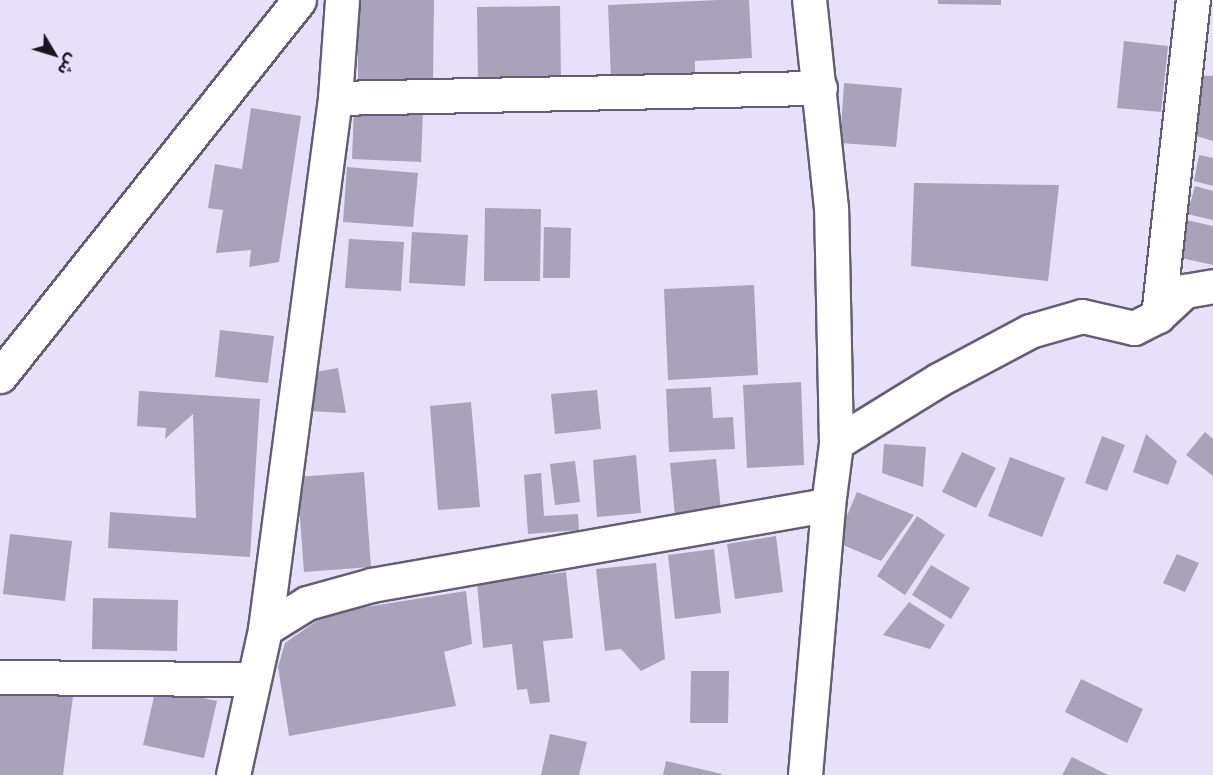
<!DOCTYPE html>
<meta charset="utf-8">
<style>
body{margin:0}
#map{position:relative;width:1213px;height:775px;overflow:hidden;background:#e6e0fa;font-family:"Golos Text","Noto Sans Arabic",sans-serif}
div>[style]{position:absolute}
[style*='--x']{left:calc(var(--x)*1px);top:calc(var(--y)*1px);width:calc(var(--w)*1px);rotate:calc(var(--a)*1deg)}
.building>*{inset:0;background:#a8a2ba}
.roads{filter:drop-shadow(2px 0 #635e74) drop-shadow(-2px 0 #635e74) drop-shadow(0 2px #635e74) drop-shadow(0 -2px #635e74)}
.minor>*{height:33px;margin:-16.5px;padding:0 16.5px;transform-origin:16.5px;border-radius:16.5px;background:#fff}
span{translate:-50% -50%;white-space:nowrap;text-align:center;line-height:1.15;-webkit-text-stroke:4.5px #e6e0fa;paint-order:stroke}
.north{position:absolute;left:24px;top:24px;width:60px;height:60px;-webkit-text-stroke:4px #e6e0fa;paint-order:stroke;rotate:128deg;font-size:16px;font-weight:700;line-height:24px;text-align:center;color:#17151d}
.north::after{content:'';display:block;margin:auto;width:21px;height:27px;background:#17151d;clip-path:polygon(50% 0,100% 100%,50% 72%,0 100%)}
</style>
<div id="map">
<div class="building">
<div style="clip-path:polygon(358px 0,434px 0,433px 84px,358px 84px)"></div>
<div style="clip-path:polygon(719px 0,749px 0,752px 58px,695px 61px,695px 75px,611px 79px,608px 5px)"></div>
<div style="clip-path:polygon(938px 0,1001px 0,1001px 5px,938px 4px)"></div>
<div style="clip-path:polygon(560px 6px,561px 86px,478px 88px,477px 7px)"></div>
<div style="clip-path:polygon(1124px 41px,1168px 46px,1161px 112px,1117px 108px)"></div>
<div style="clip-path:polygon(1194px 75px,1213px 76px,1213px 141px,1186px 133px)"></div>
<div style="clip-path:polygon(844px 83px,902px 88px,896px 147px,840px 143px)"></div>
<div style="clip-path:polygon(251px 108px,301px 116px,279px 262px,249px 267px,251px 250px,216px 253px,223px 210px,208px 208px,215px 164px,242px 169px)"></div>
<div style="clip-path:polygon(354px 108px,423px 111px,421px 162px,352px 159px)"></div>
<div style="clip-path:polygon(1199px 155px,1213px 158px,1213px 186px,1194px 181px)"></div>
<div style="clip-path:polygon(347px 167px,418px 173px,413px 227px,343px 222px)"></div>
<div style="clip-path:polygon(914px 183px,1059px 185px,1048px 281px,911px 266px)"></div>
<div style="clip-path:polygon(1195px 186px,1213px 191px,1213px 220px,1187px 214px)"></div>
<div style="clip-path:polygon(485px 208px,541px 209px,540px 281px,484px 281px)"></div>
<div style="clip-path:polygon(1186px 220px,1213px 226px,1213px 265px,1177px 257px)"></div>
<div style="clip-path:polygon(544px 227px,571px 228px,570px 278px,543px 278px)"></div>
<div style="clip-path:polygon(412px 232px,468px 235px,465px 286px,409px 283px)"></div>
<div style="clip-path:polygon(349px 239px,404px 242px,401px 291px,345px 288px)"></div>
<div style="clip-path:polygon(754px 285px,758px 375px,668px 380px,664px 289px)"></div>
<div style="clip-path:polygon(220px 330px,274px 336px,268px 383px,215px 377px)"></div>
<div style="clip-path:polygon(338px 368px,346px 413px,308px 411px,310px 373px)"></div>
<div style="clip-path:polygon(801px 382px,804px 465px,747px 468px,743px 385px)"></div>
<div style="clip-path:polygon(711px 387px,713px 418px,733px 417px,735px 449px,669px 452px,666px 389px)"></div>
<div style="clip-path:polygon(597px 390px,601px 429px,555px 434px,551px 394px)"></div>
<div style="clip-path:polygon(139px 391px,260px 399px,250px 557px,108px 548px,110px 512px,196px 518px,193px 414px,165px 439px,166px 428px,137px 426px)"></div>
<div style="clip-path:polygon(471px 402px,480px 507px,438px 510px,430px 406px)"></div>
<div style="clip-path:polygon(1205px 432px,1213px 439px,1213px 476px,1186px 455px)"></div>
<div style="clip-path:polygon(1146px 434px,1177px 461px,1168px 485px,1133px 472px)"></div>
<div style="clip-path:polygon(1102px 436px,1125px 445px,1107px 491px,1085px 483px)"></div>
<div style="clip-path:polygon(884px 444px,926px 447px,923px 487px,882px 473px)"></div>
<div style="clip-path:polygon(962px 452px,996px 468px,976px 508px,942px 492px)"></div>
<div style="clip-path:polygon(636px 455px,641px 513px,597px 517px,593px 460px)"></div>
<div style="clip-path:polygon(1010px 457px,1065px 478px,1042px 537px,988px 516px)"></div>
<div style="clip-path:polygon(716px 459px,721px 511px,675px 516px,670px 463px)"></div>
<div style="clip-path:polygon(575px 461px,580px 502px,555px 505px,550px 464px)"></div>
<div style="clip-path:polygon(364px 472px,371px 567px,304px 572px,297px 477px)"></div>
<div style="clip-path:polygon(541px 473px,544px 516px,578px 514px,579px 530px,528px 534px,524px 475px)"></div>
<div style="clip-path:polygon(857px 492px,914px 515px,881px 561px,836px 542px)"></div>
<div style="clip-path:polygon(917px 516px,945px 535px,905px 595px,877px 576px)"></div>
<div style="clip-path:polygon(10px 534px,72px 541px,65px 601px,3px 594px)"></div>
<div style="clip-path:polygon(776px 536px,783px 592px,735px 599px,727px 544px)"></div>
<div style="clip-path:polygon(714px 549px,721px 613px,675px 619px,668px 555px)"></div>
<div style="clip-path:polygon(1177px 554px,1199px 563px,1185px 592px,1163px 583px)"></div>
<div style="clip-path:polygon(656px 563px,665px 659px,641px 671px,621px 649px,605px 651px,596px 569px)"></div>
<div style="clip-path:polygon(931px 565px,970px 588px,951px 619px,912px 595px)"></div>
<div style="clip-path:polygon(566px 572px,573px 638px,543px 641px,550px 702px,530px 704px,527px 689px,517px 690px,512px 644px,483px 648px,477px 583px)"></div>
<div style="clip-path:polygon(466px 591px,472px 644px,444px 652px,456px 706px,289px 736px,278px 667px,285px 643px,328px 613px)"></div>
<div style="clip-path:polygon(93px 598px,178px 600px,177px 651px,92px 649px)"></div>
<div style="clip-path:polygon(909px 602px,945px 625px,930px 649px,883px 635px)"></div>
<div style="clip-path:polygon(691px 671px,729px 671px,728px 723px,690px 723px)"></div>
<div style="clip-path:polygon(1081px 679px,1143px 709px,1127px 743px,1065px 712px)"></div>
<div style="clip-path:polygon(0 686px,74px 688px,63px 775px,0 775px)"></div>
<div style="clip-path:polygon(156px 688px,217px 701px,204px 758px,143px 745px)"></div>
<div style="clip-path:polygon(550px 734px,587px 742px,579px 775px,541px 775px)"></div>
<div style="clip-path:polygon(1072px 757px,1108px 775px,1062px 775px)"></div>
<div style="clip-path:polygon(666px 761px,722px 774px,722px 775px,663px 775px)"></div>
</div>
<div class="roads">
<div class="minor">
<div style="--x:335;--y:98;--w:485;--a:-1.2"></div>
<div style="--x:1158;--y:316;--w:318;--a:-83.7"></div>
<div style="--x:0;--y:376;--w:480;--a:-51.5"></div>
<div style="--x:836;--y:443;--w:120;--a:-31.7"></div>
<div style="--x:938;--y:380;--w:104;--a:-28"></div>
<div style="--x:1030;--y:331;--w:54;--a:-16.1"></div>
<div style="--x:1082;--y:316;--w:53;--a:13"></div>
<div style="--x:1134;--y:328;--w:27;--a:-27"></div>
<div style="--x:1158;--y:316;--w:37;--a:-43"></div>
<div style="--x:1185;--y:291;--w:28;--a:-10"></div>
<div style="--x:265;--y:629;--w:536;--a:-82.49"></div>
<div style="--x:335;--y:98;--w:98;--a:-85.9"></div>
<div style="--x:0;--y:677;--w:252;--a:0.5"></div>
<div style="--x:233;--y:775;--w:149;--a:-77.6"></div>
<div style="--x:265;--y:629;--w:49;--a:-31.8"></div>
<div style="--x:307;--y:603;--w:67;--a:-15.5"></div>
<div style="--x:372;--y:585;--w:463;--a:-10"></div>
<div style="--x:828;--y:505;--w:63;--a:-82.6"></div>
<div style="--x:836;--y:443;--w:235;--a:-91.2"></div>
<div style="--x:831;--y:208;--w:209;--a:-96"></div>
<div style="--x:805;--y:775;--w:271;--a:-85.1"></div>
</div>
</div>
<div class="north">ش</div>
</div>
